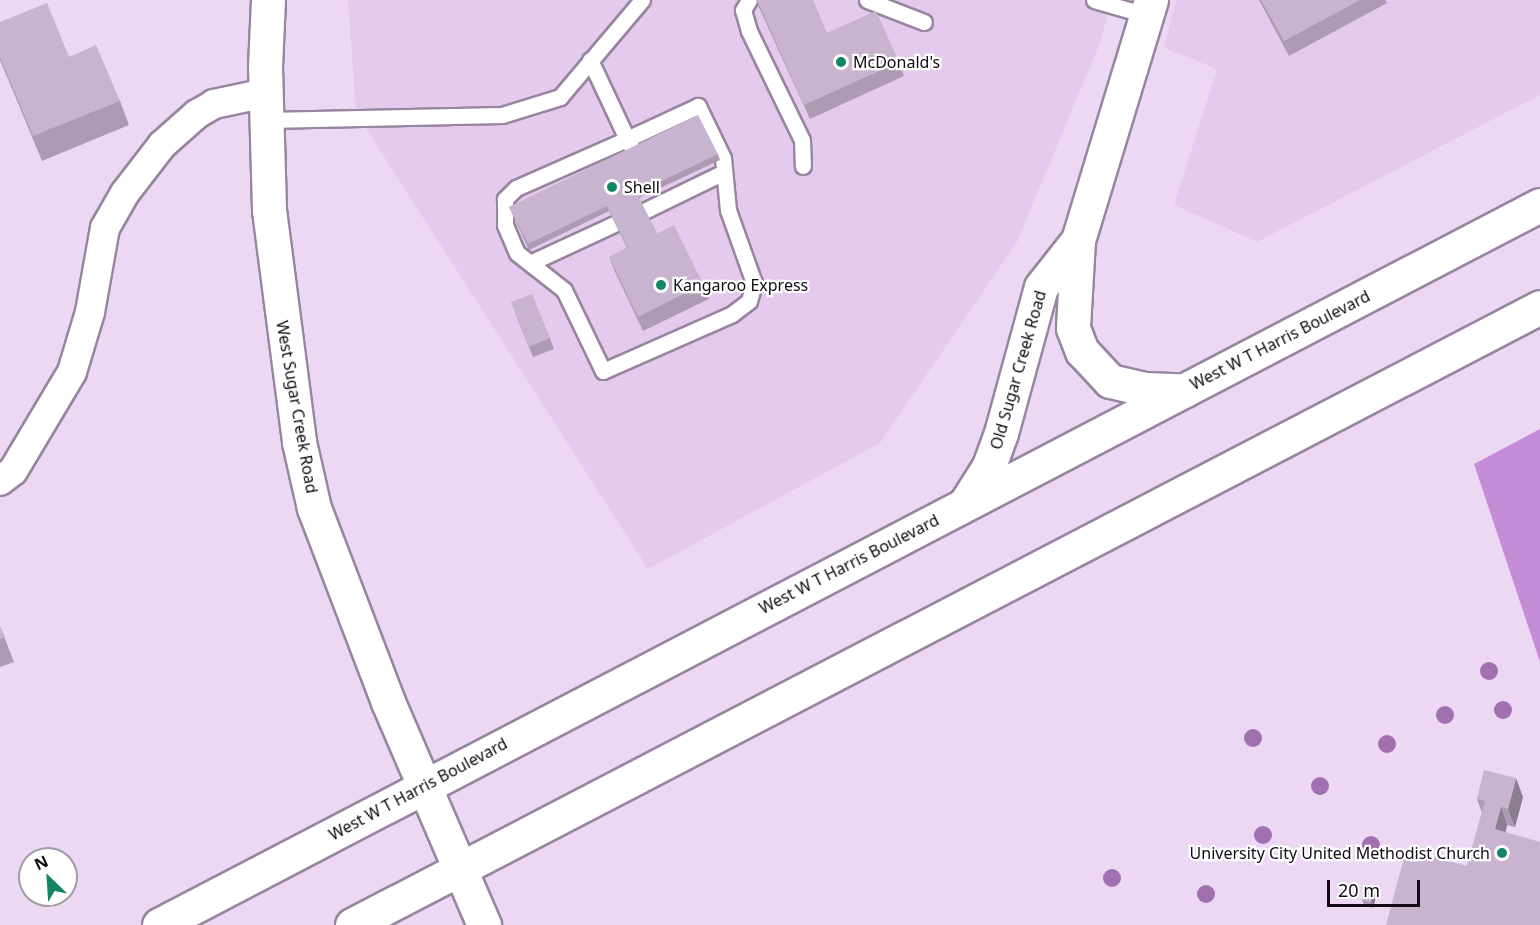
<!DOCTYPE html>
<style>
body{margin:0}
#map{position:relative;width:1540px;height:925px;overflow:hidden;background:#edd8f4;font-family:"Noto Sans",sans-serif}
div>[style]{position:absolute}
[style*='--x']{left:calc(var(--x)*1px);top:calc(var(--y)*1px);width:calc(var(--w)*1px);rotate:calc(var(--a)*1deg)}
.built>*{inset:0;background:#e4cbed}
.forest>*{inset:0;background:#c58cd8}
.roads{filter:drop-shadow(2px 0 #98859e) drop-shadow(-2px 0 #98859e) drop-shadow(0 2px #98859e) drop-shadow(0 -2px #98859e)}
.lane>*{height:15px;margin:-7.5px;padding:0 7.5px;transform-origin:7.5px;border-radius:7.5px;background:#fff}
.street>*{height:28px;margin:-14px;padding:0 14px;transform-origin:14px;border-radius:14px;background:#fff}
.secondary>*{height:33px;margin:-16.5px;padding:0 16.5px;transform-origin:16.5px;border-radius:16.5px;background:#fff}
.primary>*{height:33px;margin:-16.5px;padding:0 16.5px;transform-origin:16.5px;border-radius:16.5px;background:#fff}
.trees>*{width:18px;height:18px;margin:-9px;border-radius:50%;background:#a070af}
.wall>*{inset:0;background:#ac9bb2}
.shaded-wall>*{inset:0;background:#8c7e91}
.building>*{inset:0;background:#c8b4cf}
.dots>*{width:16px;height:16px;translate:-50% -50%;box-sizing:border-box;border:3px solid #fff;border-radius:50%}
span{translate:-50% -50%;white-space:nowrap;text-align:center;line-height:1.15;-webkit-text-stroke:4.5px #fff;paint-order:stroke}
.poi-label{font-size:16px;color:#110a13}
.left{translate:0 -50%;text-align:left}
.right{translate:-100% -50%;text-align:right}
.street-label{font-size:16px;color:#110a13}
.north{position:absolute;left:18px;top:847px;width:60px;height:60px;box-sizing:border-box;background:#fff;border:2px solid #a09da1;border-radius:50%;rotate:335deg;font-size:16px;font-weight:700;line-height:24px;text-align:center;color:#110a13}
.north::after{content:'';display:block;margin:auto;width:21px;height:27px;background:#128564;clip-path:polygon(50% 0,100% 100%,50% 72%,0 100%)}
.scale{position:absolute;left:1327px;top:880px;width:93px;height:27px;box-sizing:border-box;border:3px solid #110a13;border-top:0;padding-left:8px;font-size:18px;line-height:21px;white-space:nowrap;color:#110a13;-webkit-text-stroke:4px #fff;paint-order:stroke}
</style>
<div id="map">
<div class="built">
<div style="clip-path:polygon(348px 0,1112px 0,1100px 43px,1017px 242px,880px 443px,648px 569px,356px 113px)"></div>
<div style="clip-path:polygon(1176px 0,1540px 0,1540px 95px,1257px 242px,1174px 205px,1217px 69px,1164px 48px)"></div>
</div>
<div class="forest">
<div style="clip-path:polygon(1540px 429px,1540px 662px,1474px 464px)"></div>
</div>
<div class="roads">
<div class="lane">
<div style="--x:749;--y:0;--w:12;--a:121"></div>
<div style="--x:743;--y:10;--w:22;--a:74"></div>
<div style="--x:749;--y:31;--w:121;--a:64.1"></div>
<div style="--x:802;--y:140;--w:26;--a:88"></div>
<div style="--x:867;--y:0;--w:61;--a:21.1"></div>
<div style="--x:1094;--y:0;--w:54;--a:16.1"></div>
<div style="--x:590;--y:60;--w:87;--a:64.9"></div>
<div style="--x:627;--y:139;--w:121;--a:156.2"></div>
<div style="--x:516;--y:188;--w:16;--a:135"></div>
<div style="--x:505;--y:199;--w:26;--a:90"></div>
<div style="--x:505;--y:225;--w:30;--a:67"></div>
<div style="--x:517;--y:253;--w:60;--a:38.2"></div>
<div style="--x:564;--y:290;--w:90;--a:64.3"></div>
<div style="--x:603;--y:371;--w:141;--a:-23.8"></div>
<div style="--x:732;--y:314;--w:21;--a:-37"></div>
<div style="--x:749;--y:301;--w:19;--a:-74"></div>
<div style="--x:754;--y:283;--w:77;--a:-109.6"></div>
<div style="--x:728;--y:210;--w:52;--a:-95.5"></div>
<div style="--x:723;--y:158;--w:58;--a:-115.7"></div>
<div style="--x:698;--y:106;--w:78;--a:155.1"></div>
<div style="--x:627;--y:139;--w:15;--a:62"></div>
<div style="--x:267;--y:120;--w:235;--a:-1.2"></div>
<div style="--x:502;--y:115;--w:61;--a:-17.2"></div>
<div style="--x:560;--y:97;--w:127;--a:-49.8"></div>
<div style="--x:644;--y:211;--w:89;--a:-26"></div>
<div style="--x:530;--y:263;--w:93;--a:-24.9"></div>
</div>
<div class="street">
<div style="--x:0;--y:481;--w:16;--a:-38"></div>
<div style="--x:13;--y:471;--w:115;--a:-59.2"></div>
<div style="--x:72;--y:372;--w:63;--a:-73.3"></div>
<div style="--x:90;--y:312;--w:85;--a:-79.9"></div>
<div style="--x:105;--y:228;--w:40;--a:-60.3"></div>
<div style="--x:125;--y:193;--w:61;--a:-52.4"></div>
<div style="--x:162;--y:145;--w:47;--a:-41.5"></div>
<div style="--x:197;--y:114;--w:20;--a:-30"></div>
<div style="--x:214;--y:104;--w:53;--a:-11.9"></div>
</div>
<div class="secondary">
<div style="--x:268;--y:0;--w:66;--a:92.6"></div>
<div style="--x:265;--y:66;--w:144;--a:88.4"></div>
<div style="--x:269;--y:210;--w:234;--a:82.6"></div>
<div style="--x:299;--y:442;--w:68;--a:77.2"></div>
<div style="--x:314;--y:508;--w:208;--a:69.1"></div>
<div style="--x:388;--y:702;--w:243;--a:66.7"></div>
<div style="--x:1151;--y:0;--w:251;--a:106.9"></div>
<div style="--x:1078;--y:240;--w:88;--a:93.3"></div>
<div style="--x:1073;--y:328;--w:25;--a:69"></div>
<div style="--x:1082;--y:351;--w:41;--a:47"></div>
<div style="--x:1110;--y:381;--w:37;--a:13"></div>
<div style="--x:1146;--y:389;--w:38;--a:2"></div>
<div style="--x:965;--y:504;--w:45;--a:-57.7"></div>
<div style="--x:989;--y:466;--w:35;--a:-70"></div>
<div style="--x:1001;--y:433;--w:151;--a:-74.7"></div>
<div style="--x:1041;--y:287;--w:60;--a:-51.8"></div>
</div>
<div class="primary">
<div style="--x:159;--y:925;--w:1557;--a:-27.54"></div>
<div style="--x:352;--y:925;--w:1339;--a:-27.48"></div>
</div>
</div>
<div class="trees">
<div style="left:1489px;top:671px"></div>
<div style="left:1503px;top:710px"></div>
<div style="left:1445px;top:715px"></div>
<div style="left:1253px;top:738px"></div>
<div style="left:1387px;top:744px"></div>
<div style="left:1320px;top:786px"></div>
<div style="left:1263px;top:835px"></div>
<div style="left:1371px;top:845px"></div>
<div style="left:1112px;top:878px"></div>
<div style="left:1206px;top:894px"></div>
</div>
<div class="wall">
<div style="clip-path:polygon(756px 0,827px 33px,899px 62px,904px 76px,810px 119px,761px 12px)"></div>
<div style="clip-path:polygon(1259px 0,1385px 0,1387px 3px,1289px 56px)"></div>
<div style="clip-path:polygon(0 22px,69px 57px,120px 101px,129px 125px,42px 161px,0 60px)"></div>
<div style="clip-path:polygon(718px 154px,720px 160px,639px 198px,657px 234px,703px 284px,709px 299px,643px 331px,615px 272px,609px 257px,627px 248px,609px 211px,529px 250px,509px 207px)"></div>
<div style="clip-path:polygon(515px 313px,550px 338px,554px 349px,533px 357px)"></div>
<div style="clip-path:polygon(0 626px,14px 662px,0 667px)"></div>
<div style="clip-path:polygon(1523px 797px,1515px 827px,1507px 825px,1506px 832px,1467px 866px,1482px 813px,1477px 799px)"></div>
<div style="clip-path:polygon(1376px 897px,1373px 908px,1364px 905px,1362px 900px)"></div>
</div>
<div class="shaded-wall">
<div style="clip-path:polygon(1516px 778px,1523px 797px,1515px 827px,1508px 809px)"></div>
<div style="clip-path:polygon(1501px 807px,1507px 825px,1501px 848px,1495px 829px)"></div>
<div style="clip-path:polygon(1374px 892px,1376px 897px,1373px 908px,1371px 902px)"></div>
</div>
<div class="building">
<div style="clip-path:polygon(757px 0,813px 0,827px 33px,876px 11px,899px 62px,804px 105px)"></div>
<div style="clip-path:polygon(1261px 0,1360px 0,1284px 41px)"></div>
<div style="clip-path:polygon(47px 3px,69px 57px,96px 45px,120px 101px,33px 136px,0 57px,0 22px)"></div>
<div style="clip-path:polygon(698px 115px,718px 154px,637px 193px,657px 234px,628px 248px,607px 206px,528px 244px,509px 207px)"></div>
<div style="clip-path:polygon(674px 225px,703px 284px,638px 317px,609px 257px)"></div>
<div style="clip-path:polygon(532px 294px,550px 338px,529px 347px,511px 302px)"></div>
<div style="clip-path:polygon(0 626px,5px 637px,0 639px)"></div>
<div style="clip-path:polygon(1484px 770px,1516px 778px,1508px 809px,1501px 807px,1495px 829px,1540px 842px,1540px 925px,1386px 925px,1406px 850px,1467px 866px,1485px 801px,1477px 799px)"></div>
<div style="clip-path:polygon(1365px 889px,1374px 892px,1371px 902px,1362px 900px)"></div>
</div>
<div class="dots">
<div style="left:841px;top:62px;background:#128564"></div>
<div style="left:612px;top:187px;background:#128564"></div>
<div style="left:661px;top:285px;background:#128564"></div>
<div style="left:1502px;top:853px;background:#128564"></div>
</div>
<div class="poi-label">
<span class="left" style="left:853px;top:62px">McDonald's</span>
<span class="left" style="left:624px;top:187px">Shell</span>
<span class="left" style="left:673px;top:285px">Kangaroo Express</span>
<span class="right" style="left:1490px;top:853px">University City United Methodist Church</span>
</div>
<div class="street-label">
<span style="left:1280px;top:340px;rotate:-27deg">West W T Harris Boulevard</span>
<span style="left:1018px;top:370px;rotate:-74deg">Old Sugar Creek Road</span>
<span style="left:297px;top:407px;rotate:80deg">West Sugar Creek Road</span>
<span style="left:849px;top:564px;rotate:-27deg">West W T Harris Boulevard</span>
<span style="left:418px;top:789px;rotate:-28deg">West W T Harris Boulevard</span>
</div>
<div class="north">N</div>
<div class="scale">20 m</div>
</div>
